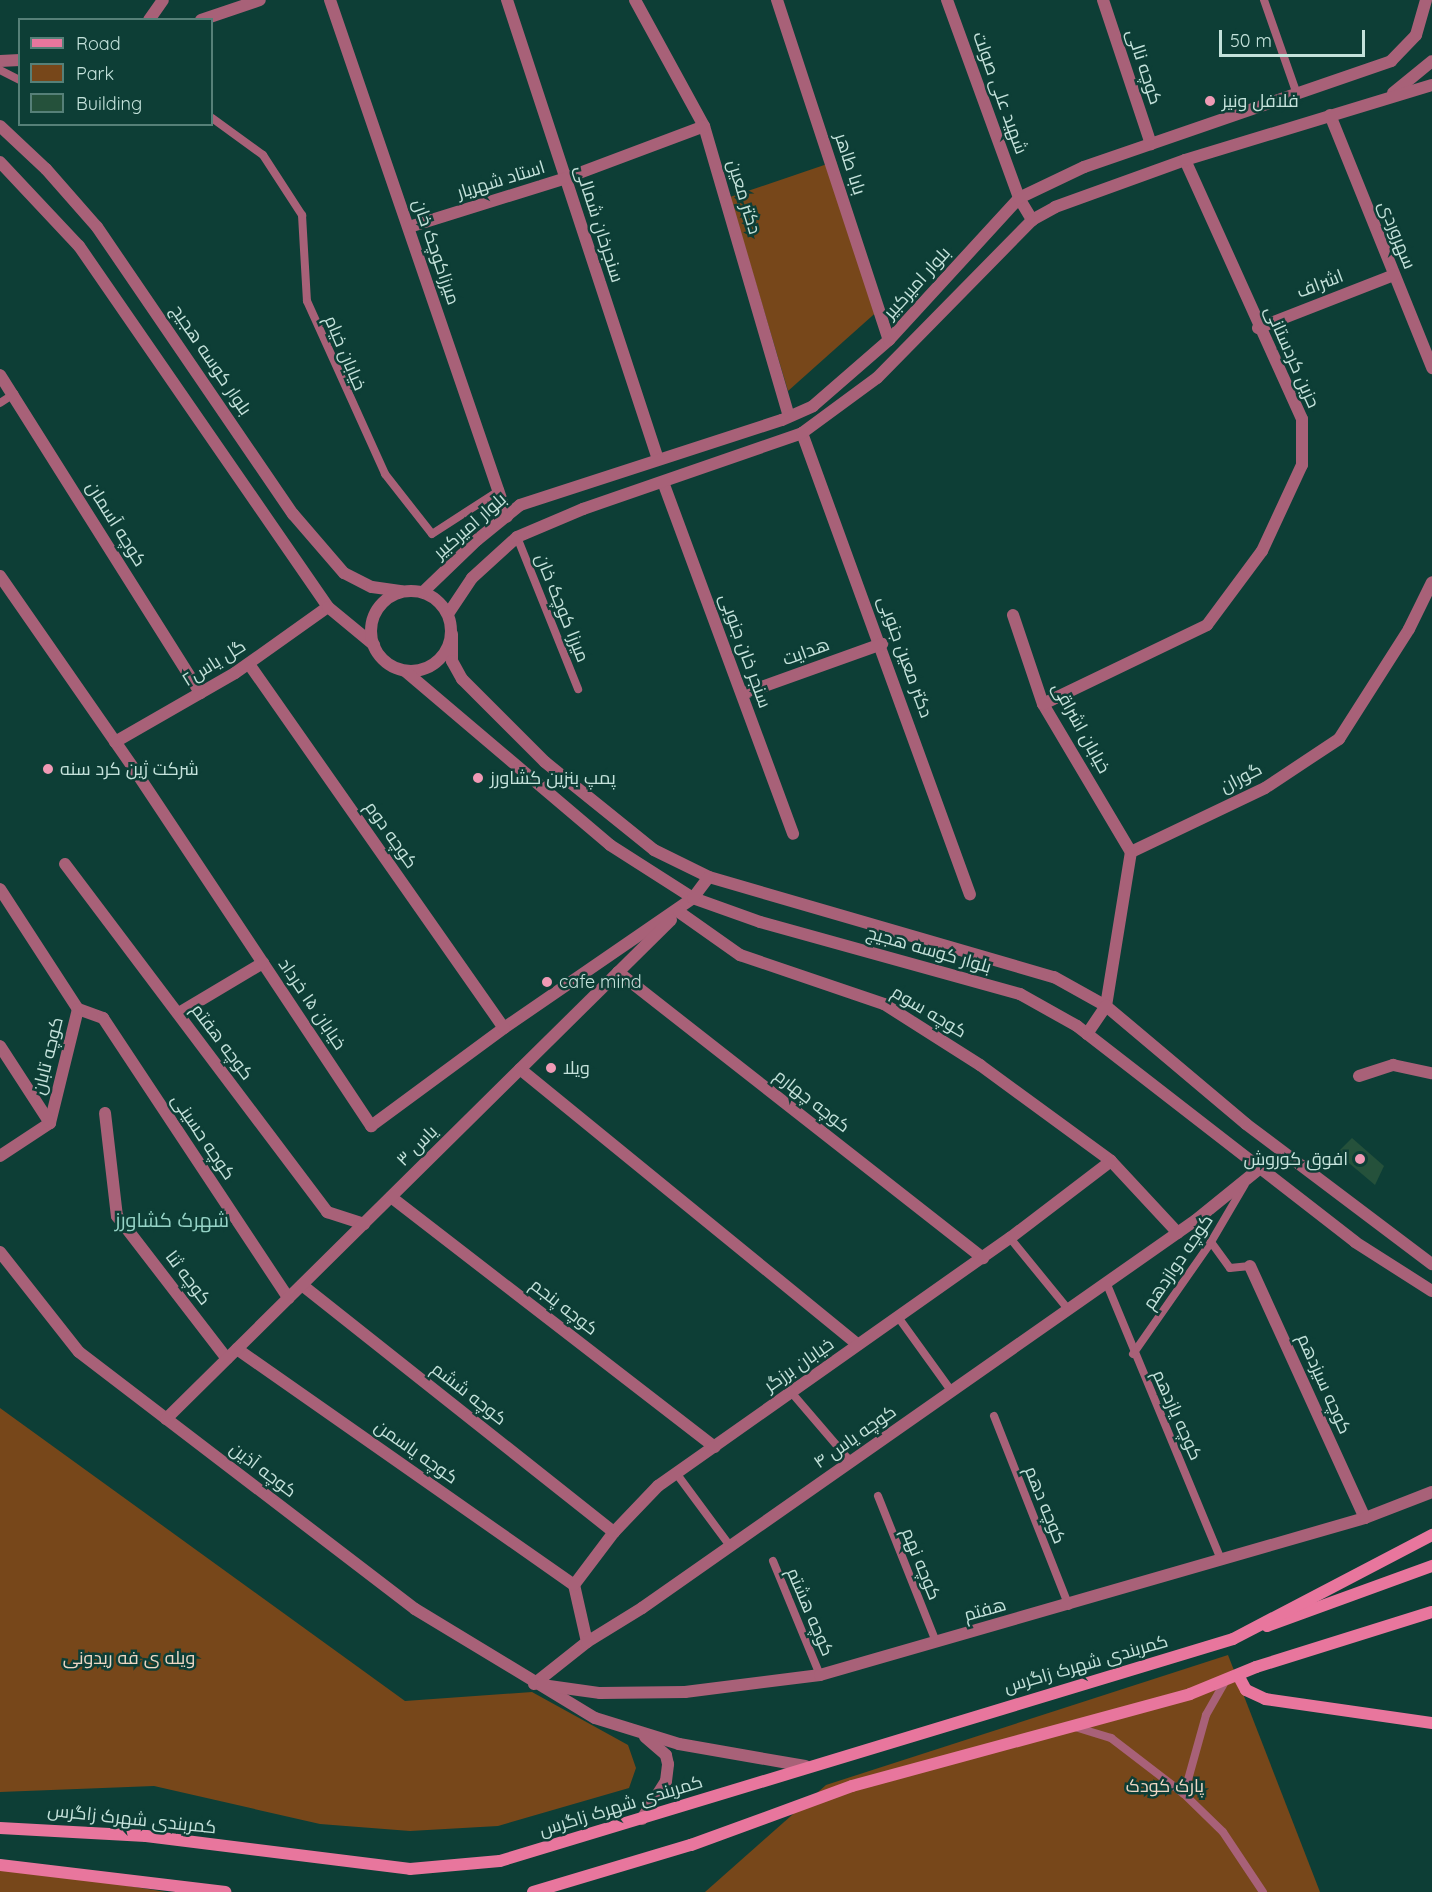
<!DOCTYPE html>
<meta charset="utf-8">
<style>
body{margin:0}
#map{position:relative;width:1432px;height:1892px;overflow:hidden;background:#0d3e36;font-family:Quicksand,Cairo,sans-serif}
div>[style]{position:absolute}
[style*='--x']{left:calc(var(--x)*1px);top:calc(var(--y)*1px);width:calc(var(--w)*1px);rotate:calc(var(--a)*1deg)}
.green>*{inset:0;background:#77471a}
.building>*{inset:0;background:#25513b}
.service>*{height:8px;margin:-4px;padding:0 4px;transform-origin:4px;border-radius:4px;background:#a86178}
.minor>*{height:12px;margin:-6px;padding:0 6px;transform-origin:6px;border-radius:6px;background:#a86178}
.tertiary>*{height:12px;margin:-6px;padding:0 6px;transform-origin:6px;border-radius:6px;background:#a86178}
.tertiary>.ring{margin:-6px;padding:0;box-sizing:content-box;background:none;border:12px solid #a86178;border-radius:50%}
.secondary>*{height:12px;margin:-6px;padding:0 6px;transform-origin:6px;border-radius:6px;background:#e8769d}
.dots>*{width:16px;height:16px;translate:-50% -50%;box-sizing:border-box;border:3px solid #0d3e36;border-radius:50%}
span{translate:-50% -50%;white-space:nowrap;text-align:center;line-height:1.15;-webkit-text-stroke:5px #0d3e36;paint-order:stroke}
.street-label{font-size:18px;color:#c4e2db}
.poi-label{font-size:18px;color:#c4e2db}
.left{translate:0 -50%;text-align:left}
.right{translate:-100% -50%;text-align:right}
.park-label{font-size:18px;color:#efd7c4}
.neighbourhood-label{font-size:20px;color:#95d3c6}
.legend{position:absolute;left:18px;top:18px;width:195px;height:108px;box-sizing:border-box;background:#0d3e36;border:2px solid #568078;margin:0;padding:8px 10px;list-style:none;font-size:18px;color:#c4e2db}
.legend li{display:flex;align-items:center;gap:12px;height:30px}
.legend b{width:30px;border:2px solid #568078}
.scale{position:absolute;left:1219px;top:30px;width:146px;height:27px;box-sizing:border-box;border:3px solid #c4e2db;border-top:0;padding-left:8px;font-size:18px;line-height:21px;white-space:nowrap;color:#c4e2db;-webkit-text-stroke:4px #0d3e36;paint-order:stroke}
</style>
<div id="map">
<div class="green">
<div style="clip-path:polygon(836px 161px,881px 308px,788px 391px,730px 197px)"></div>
<div style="clip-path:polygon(0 1408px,405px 1701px,532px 1692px,628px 1745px,636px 1768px,629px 1788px,498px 1826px,410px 1831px,320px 1824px,154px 1786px,0 1792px)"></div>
<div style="clip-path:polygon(1228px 1655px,1320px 1892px,705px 1892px,826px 1785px)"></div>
<div style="clip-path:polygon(18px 1868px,166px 1892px,0 1892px,0 1869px)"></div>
</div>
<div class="building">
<div style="clip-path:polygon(1352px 1138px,1384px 1166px,1375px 1185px,1337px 1153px)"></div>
</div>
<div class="service">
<div style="--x:1264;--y:0;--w:100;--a:70.7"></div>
<div style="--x:0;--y:70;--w:22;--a:27"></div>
<div style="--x:212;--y:118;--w:63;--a:36"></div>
<div style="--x:263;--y:155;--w:72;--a:57"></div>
<div style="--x:302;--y:215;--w:86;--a:86.7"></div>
<div style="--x:307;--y:301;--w:190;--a:65.7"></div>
<div style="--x:385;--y:474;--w:76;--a:51.9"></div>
<div style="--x:432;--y:534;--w:81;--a:-32.9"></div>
<div style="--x:0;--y:403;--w:17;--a:-33"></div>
<div style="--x:517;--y:537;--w:164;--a:68.1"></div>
<div style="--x:1010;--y:1238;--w:92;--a:50.8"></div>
<div style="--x:1211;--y:1242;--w:32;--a:54"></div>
<div style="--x:1230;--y:1268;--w:20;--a:-6"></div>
<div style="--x:1106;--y:1282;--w:301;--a:67.5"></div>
<div style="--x:898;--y:1317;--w:92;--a:54.2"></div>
<div style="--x:1133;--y:1354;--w:136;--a:-55.1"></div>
<div style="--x:1211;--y:1242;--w:67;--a:-59.6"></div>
<div style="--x:791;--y:1392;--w:92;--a:49.4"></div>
<div style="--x:994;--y:1416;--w:204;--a:68.5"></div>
<div style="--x:676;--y:1473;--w:91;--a:53.5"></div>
<div style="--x:878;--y:1496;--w:157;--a:68.3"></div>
<div style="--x:773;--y:1561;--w:123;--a:67.6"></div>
<div style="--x:1075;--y:1727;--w:38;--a:17"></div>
<div style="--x:1111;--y:1738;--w:92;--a:37.5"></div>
<div style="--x:1184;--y:1794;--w:54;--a:44.3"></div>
<div style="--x:1223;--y:1832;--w:72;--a:56.3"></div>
<div style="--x:1184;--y:1794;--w:82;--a:-74.4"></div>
<div style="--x:1206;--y:1715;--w:40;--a:-60.3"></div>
</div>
<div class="minor">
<div style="--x:330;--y:0;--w:546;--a:71.07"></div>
<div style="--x:507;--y:0;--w:483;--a:71.8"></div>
<div style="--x:635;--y:0;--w:144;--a:61.3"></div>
<div style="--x:704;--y:126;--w:302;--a:73.7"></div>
<div style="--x:777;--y:0;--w:358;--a:71.8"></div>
<div style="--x:947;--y:0;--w:211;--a:70"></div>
<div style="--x:1103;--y:0;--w:152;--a:71.6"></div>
<div style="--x:149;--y:20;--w:24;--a:-55"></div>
<div style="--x:201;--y:20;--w:62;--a:-18.7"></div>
<div style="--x:0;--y:61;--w:20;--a:-3"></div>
<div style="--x:1330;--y:115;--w:273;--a:68"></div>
<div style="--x:409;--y:227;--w:164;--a:-17.3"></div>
<div style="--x:566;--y:178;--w:147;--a:-20.6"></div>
<div style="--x:1258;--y:328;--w:146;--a:-21.3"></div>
<div style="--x:0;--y:375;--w:376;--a:57.8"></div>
<div style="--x:802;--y:433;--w:491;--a:70"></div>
<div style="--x:663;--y:482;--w:375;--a:69.7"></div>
<div style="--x:0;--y:576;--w:235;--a:55.2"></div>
<div style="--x:134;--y:769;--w:429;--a:56.4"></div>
<div style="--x:371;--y:1126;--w:165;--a:-36.4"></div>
<div style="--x:504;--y:1028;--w:229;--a:-34.5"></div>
<div style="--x:1013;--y:615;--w:94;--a:71.4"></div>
<div style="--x:1043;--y:704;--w:172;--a:59.3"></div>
<div style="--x:249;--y:664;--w:444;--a:55"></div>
<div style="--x:742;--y:694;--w:149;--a:-19.7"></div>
<div style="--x:1043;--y:704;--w:182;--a:-25.7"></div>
<div style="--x:1207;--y:625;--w:92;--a:-53.4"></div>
<div style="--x:1262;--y:551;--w:95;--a:-65.1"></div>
<div style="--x:1302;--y:465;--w:46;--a:-90"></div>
<div style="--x:1302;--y:419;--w:284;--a:-114.3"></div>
<div style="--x:115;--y:742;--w:138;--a:-29.9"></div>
<div style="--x:235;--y:673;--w:114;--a:-35.4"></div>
<div style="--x:65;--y:864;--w:436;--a:53"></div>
<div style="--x:327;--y:1212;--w:39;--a:18"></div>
<div style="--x:0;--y:889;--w:143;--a:57"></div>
<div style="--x:78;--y:1009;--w:117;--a:103.8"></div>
<div style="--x:50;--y:1123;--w:60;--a:146.6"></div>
<div style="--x:679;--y:912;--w:75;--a:35.2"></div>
<div style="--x:740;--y:955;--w:152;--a:18.8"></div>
<div style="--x:884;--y:1004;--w:114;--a:32.4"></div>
<div style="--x:980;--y:1065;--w:162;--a:36.2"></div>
<div style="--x:1111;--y:1161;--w:98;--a:47.1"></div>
<div style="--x:618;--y:972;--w:464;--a:38.1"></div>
<div style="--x:1106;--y:1006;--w:156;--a:-80.8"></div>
<div style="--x:1131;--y:852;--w:148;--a:-25.5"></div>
<div style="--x:1265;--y:788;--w:89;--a:-33.5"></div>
<div style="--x:1339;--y:739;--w:130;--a:-57.5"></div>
<div style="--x:1409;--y:629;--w:52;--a:-63.9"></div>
<div style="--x:78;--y:1009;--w:27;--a:20"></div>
<div style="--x:103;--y:1018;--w:336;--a:56.5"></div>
<div style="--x:179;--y:1013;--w:98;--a:-30.8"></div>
<div style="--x:0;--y:1046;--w:92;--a:57"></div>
<div style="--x:520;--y:1069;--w:436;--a:39.2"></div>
<div style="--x:1359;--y:1076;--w:36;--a:-18"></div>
<div style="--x:1393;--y:1065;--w:40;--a:12"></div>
<div style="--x:105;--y:1113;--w:104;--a:83.4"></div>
<div style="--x:117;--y:1216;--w:180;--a:52.4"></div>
<div style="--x:391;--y:1197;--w:409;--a:37.7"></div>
<div style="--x:0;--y:1252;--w:127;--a:51.7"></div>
<div style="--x:79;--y:1352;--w:423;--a:37.4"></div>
<div style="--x:415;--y:1609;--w:210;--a:31.2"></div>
<div style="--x:595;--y:1718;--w:88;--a:17.2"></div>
<div style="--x:679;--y:1744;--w:128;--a:9.9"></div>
<div style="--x:1250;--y:1266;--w:277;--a:65.5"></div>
<div style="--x:302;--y:1285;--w:398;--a:38.4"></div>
<div style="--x:237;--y:1349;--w:411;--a:35"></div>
<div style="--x:166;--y:1419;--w:710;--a:-44.66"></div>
<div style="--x:587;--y:1642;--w:58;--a:-102.8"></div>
<div style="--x:574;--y:1585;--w:66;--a:-53"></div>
<div style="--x:614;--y:1532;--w:64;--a:-46.3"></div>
<div style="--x:658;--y:1486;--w:431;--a:-35.2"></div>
<div style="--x:1010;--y:1238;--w:127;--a:-37.3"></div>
<div style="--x:534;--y:1684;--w:68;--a:-38.4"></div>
<div style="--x:587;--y:1642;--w:65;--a:-31.7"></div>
<div style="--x:642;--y:1608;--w:676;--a:-35.01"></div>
<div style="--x:1196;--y:1220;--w:81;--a:-39"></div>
<div style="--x:542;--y:1685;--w:59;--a:7.9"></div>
<div style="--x:600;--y:1693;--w:85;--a:-0.7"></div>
<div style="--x:685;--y:1692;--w:136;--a:-7.2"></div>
<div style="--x:820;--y:1675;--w:567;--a:-16.07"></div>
<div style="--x:1365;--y:1518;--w:72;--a:-21.2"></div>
<div style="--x:642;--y:1819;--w:45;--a:-57.7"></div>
<div style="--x:666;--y:1781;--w:17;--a:-83"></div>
<div style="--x:668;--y:1764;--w:9;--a:-103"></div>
<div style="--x:666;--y:1755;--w:28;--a:-139"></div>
</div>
<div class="tertiary">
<div style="--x:1393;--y:93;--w:50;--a:-39.4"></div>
<div style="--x:0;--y:126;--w:63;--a:43.1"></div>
<div style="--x:46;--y:169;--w:77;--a:48.7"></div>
<div style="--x:97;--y:227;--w:348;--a:55.7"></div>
<div style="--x:293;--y:514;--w:78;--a:49.2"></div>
<div style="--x:344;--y:573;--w:31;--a:27"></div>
<div style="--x:372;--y:587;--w:30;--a:8"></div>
<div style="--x:0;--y:162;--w:115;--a:46.8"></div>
<div style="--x:79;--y:246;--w:439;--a:55.4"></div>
<div style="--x:328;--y:607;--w:60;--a:39.6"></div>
<div style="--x:1019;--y:198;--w:26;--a:59"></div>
<div class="ring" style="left:371px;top:591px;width:68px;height:68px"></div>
<div style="--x:423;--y:592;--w:75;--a:-43.9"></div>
<div style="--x:477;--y:540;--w:55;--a:-39.1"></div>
<div style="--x:520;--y:505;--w:275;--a:-18"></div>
<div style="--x:782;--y:420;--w:34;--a:-24"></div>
<div style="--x:813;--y:406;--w:101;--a:-41"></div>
<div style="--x:889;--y:340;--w:193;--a:-47.5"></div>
<div style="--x:1019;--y:198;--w:72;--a:-25.5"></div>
<div style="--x:1084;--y:167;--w:325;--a:-19"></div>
<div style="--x:1391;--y:61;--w:36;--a:-46"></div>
<div style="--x:1416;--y:35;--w:36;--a:-74"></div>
<div style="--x:448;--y:614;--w:43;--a:-56.3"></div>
<div style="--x:472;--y:578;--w:61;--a:-42.3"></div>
<div style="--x:517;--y:537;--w:72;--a:-23"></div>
<div style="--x:583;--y:509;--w:232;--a:-19.1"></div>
<div style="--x:802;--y:433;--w:93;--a:-36.3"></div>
<div style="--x:877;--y:378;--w:221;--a:-45.5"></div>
<div style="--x:1032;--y:220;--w:26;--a:-29"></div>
<div style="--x:1055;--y:207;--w:138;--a:-19.9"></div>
<div style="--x:1185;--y:160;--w:258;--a:-16.9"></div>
<div style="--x:452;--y:634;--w:27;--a:90"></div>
<div style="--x:452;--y:661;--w:21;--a:61"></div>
<div style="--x:462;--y:679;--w:117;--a:45"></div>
<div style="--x:545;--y:762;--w:140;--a:38.9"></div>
<div style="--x:654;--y:850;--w:61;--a:26.1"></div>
<div style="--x:709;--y:877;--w:359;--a:16.2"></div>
<div style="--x:1054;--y:977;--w:60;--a:29.1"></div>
<div style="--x:1106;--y:1006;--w:183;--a:40.1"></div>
<div style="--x:1246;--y:1124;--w:233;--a:37"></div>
<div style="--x:405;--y:671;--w:269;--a:40.3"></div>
<div style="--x:610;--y:845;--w:98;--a:32.6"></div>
<div style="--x:693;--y:898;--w:71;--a:19.7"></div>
<div style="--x:760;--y:922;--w:270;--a:15.5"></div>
<div style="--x:1020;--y:994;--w:65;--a:29.3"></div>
<div style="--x:1077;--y:1026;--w:352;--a:37.8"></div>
<div style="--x:1355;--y:1242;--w:91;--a:32.5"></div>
<div style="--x:693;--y:898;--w:26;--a:-53"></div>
<div style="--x:1087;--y:1034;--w:34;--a:-56"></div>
</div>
<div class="secondary">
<div style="--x:1267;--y:1626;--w:176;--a:-20"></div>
<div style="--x:1238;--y:1675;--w:17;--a:62"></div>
<div style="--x:1246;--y:1690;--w:21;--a:25"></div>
<div style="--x:1265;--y:1699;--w:169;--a:8.2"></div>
<div style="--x:0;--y:1828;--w:146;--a:3.1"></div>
<div style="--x:146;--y:1836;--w:266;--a:7.1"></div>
<div style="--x:410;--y:1869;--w:90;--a:-5.1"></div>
<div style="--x:500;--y:1861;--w:766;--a:-16.85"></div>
<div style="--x:1233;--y:1639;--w:225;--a:-27.6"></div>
<div style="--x:0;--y:1865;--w:227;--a:6.8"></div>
<div style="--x:533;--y:1892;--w:165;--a:-16.6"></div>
<div style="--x:691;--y:1845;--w:171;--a:-20.1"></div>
<div style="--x:852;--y:1786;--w:350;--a:-15.2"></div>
<div style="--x:1190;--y:1694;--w:71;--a:-22.2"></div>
<div style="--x:1256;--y:1667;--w:184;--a:-17.4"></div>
</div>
<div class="dots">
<div style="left:1210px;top:101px;background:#f09ab5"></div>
<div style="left:48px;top:769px;background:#f09ab5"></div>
<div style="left:478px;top:778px;background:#f09ab5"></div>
<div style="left:547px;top:982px;background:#f09ab5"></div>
<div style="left:551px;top:1068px;background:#f09ab5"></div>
<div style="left:1360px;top:1159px;background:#f09ab5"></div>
</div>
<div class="street-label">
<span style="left:1144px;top:67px;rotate:72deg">کوچه نالی</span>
<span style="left:1000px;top:93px;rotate:70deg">شهید علی صولت</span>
<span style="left:850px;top:164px;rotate:72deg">بابا طاهر</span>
<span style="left:501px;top:180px;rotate:-17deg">استاد شهریار</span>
<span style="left:744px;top:197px;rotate:73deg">دکتر معین</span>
<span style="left:599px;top:224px;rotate:72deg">سنجرخان شمالی</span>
<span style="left:1397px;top:235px;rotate:68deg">سهروردی</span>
<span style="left:436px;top:252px;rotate:71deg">میرزاکوچک خان</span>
<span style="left:917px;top:283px;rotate:-48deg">بلوار امیرکبیر</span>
<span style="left:1320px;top:284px;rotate:-21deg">اشراف</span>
<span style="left:345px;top:353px;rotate:67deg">خیابان خیام</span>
<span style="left:1292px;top:357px;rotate:66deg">حزین کردستانی</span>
<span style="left:211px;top:360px;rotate:56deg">بلوار کوسه هجیج</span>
<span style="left:116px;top:524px;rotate:58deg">کوچه آسمان</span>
<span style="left:470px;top:526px;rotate:-41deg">بلوار امیرکبیر</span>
<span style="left:562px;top:608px;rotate:68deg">میرزا کوچک خان</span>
<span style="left:745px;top:651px;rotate:70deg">سنجر خان جنوبی</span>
<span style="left:806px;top:652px;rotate:-20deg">هدایت</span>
<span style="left:905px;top:657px;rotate:70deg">دکتر معین جنوبی</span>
<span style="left:214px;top:663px;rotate:-32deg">گل یاس۲</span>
<span style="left:1081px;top:728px;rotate:61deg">خیابان اشراقی</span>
<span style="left:1241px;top:778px;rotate:-27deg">گوران</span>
<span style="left:391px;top:835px;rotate:55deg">کوچه دوم</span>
<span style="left:929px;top:950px;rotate:16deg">بلوار کوسه هجیج</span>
<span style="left:312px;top:1004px;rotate:56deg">خیابان ۱۵ خرداد</span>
<span style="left:929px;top:1012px;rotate:31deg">کوچه سوم</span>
<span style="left:222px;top:1042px;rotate:53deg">کوچه هفتم</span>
<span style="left:48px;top:1056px;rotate:-76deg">کوچه تابان</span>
<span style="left:812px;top:1101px;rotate:38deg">کوچه چهارم</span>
<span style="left:203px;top:1137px;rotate:56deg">کوچه حسینی</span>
<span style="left:417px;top:1146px;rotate:-45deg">یاس ۳</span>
<span style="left:1178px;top:1262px;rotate:-56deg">کوچه دوازدهم</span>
<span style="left:188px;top:1278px;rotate:53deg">کوچه ثنا</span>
<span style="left:564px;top:1307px;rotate:38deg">کوچه پنجم</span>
<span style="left:799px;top:1365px;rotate:-35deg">خیابان برزگر</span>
<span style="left:1324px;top:1384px;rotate:66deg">کوچه سیزدهم</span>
<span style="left:469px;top:1394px;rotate:38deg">کوچه ششم</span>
<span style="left:1177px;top:1415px;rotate:66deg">کوچه یازدهم</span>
<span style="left:855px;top:1437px;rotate:-35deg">کوچه یاس ۴</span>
<span style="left:416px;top:1452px;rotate:35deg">کوچه یاسمن</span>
<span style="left:263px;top:1470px;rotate:37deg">کوچه آذین</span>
<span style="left:1045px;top:1505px;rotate:68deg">کوچه دهم</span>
<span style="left:921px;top:1564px;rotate:68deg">کوچه نهم</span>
<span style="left:985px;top:1610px;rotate:-16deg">هفتم</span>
<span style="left:810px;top:1612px;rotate:67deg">کوچه هشتم</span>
<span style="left:1086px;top:1664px;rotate:-16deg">کمربندی شهرک زاگرس</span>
<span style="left:621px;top:1806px;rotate:-17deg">کمربندی شهرک زاگرس</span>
<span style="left:132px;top:1819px;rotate:6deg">کمربندی شهرک زاگرس</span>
</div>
<div class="poi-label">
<span class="left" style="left:1222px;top:101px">فلافل ونیز</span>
<span class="left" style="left:60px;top:769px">شرکت ژین کرد سنه</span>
<span class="left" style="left:490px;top:778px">پمپ بنزین کشاورز</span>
<span class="left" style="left:559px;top:982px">cafe mind</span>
<span class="left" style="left:563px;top:1068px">ویلا</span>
<span class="right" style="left:1348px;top:1159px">افوق کوروش</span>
</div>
<div class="park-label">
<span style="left:129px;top:1658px">ویله ی فه ریدونی</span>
<span style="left:1165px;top:1786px">پارک کودک</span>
</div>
<div class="neighbourhood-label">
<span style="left:172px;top:1219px">شهرک کشاورز</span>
</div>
<ul class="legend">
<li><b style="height:8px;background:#e8769d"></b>Road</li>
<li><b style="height:16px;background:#77471a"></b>Park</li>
<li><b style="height:16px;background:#25513b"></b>Building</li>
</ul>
<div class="scale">50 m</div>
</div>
